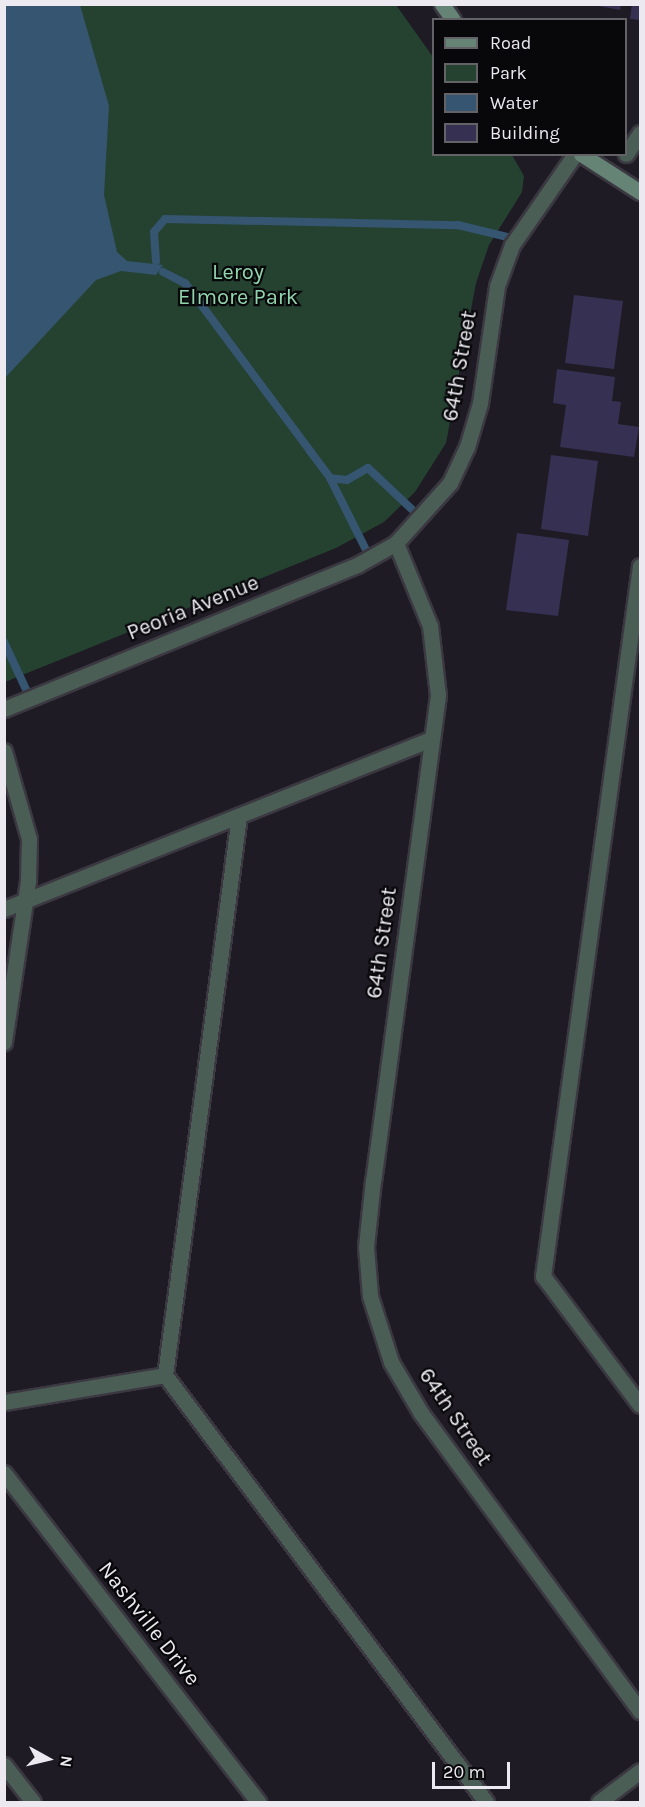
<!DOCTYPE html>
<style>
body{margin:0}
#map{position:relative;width:645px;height:1807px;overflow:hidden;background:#1e1b24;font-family:Karla,sans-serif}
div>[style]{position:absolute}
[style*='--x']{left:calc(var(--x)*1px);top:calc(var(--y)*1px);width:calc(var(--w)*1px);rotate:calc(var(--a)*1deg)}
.green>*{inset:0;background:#254231}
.water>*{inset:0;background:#355570}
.stream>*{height:8px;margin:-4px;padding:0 4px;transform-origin:4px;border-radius:4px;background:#355570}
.building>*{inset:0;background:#363153}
.roads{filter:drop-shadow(2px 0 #3b3841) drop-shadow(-2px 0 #3b3841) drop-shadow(0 2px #3b3841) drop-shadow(0 -2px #3b3841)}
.service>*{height:15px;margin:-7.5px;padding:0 7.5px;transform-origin:7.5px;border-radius:7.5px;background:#4b5e56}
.minor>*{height:15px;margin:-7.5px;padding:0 7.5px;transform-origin:7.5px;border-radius:7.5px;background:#4b5e56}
.tertiary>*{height:15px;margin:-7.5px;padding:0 7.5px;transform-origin:7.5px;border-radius:7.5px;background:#4b5e56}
.secondary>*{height:15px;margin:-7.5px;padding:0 7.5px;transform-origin:7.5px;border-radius:7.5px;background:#658476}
span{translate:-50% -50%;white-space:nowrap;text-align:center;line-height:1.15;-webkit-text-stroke:4.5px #08070a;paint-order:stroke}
.park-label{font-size:22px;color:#91d5ad}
.street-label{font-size:22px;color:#eceaf0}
.frame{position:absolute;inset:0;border:6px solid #eceaf0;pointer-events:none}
.legend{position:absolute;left:432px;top:18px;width:195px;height:138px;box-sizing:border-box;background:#08070a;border:2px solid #636266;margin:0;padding:8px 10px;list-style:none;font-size:18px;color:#eceaf0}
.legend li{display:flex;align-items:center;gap:12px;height:30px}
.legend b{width:30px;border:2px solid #636266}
.north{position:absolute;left:18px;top:1729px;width:60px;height:60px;-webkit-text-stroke:4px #08070a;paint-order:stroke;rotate:98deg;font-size:16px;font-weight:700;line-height:24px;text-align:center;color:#eceaf0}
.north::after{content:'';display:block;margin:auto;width:21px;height:27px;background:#eceaf0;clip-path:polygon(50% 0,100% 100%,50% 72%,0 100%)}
.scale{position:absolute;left:432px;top:1762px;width:78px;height:27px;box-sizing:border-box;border:3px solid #eceaf0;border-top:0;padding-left:8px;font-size:18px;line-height:21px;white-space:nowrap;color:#eceaf0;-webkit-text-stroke:4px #08070a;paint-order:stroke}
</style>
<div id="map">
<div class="green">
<div style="clip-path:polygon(5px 5px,396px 5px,433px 57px,434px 154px,512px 155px,524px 176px,522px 192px,489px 245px,476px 283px,446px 443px,415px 492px,384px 522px,336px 548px,5px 682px)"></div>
</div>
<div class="water">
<div style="clip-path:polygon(5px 4px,80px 5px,109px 106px,104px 195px,117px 252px,127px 261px,163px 265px,156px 275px,121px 271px,96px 280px,5px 378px)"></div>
</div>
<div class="stream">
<div style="--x:156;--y:261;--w:29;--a:-94"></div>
<div style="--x:154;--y:232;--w:17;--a:-50"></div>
<div style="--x:165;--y:219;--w:293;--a:1.2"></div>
<div style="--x:458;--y:225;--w:60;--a:13.6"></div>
<div style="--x:163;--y:272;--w:25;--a:27"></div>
<div style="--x:185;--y:283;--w:209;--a:53.3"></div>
<div style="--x:310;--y:451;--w:34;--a:53"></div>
<div style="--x:330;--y:478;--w:89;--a:63.4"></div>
<div style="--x:330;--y:478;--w:17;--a:7"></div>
<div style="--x:347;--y:480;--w:24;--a:-30"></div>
<div style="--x:368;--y:468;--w:71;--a:43.3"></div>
<div style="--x:4;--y:642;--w:62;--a:65.1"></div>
</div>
<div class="building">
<div style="clip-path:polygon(588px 4px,621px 4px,620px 10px)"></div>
<div style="clip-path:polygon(632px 4px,640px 4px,640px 20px,630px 19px)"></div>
<div style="clip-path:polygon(574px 295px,623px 301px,614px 369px,565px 363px)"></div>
<div style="clip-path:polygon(557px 369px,615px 377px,612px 401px,621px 402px,618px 424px,639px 427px,634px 457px,560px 447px,566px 405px,553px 403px)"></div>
<div style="clip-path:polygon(551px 455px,598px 461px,588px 536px,541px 529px)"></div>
<div style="clip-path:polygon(517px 533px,569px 540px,558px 616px,506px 610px)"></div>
</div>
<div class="roads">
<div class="service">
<div style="--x:640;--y:566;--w:717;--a:97.78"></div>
<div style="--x:543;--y:1276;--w:161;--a:53.1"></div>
<div style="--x:239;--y:816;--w:564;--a:97.54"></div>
<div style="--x:165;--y:1375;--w:534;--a:53.07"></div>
<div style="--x:4;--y:909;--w:461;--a:-21.7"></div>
<div style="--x:4;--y:1402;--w:163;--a:-9.5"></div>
<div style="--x:4;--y:1765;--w:47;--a:51.9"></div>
</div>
<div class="minor">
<div style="--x:626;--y:154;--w:25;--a:-56"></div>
<div style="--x:396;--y:543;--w:90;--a:67.7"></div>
<div style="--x:430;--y:626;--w:69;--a:83.4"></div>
<div style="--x:438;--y:695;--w:489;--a:97.6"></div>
<div style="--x:373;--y:1180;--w:67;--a:96"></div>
<div style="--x:366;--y:1247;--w:49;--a:85.3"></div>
<div style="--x:370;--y:1296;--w:69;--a:72.3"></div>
<div style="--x:391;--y:1362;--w:59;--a:59.5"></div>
<div style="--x:421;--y:1413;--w:370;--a:53.7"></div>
<div style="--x:4;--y:751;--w:91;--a:74.1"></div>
<div style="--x:29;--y:839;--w:42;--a:91.4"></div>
<div style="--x:28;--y:881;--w:163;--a:98.5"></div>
<div style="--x:4;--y:1473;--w:416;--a:52.3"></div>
<div style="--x:599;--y:1802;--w:51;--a:-37.1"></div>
</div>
<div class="tertiary">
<div style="--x:4;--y:709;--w:381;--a:-22.2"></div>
<div style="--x:357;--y:565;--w:45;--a:-29.4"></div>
<div style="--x:396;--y:543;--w:81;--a:-48"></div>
<div style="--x:450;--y:483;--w:40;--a:-65"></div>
<div style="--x:467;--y:447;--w:46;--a:-73.5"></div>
<div style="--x:480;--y:403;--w:118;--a:-81.7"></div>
<div style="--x:497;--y:286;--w:44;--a:-69.9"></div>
<div style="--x:512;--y:245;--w:111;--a:-55.3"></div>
</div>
<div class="secondary">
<div style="--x:442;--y:4;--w:19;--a:55"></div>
<div style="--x:581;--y:154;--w:70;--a:32.8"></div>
</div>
</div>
<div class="park-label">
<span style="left:238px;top:285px">Leroy<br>Elmore Park</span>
</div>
<div class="street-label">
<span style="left:460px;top:366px;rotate:-80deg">64th Street</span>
<span style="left:193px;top:608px;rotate:-22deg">Peoria Avenue</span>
<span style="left:382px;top:943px;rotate:-82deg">64th Street</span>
<span style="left:455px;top:1417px;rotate:56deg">64th Street</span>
<span style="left:149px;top:1624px;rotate:52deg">Nashville Drive</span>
</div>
<div class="frame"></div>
<ul class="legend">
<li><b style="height:8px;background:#658476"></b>Road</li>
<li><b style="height:16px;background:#254231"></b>Park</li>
<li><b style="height:16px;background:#355570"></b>Water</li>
<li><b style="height:16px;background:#363153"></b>Building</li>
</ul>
<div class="north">N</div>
<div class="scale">20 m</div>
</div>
